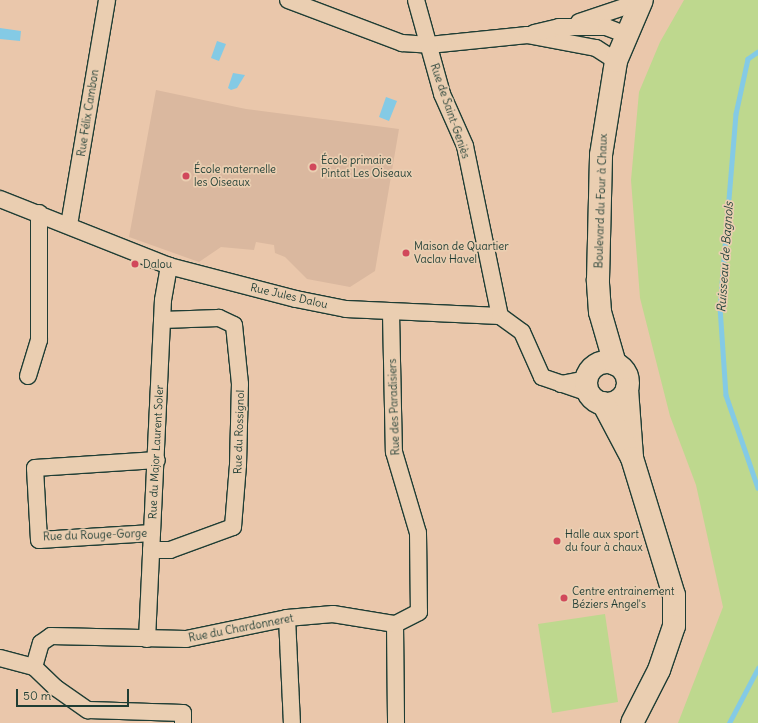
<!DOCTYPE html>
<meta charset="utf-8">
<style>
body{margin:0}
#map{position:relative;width:758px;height:723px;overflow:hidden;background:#eac7ab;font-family:Delius,sans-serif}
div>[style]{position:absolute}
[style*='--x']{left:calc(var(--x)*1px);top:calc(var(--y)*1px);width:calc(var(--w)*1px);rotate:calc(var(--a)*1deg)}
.built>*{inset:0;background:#dab89f}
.green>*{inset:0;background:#bed88e}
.water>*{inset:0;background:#84cae5}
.stream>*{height:4.5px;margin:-2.25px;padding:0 2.25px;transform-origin:2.25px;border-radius:2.25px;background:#84cae5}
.roads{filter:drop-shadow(1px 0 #1f3d34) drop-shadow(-1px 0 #1f3d34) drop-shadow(0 1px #1f3d34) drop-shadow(0 -1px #1f3d34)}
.street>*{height:16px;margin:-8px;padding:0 8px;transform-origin:8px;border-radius:8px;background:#eaceb1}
.secondary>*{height:22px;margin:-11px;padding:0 11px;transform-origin:11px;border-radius:11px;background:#eaceb1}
.secondary>.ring{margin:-11px;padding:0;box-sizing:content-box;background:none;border:22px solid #eaceb1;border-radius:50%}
.dots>*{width:11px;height:11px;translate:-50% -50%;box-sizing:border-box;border:2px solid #eaceb1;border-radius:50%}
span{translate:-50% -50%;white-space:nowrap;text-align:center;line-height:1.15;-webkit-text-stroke:3.5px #eaceb1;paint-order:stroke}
.street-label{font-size:11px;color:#1f3d34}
.poi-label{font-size:11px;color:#1f3d34}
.left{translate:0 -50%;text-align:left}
.water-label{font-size:12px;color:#24443d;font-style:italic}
.scale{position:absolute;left:16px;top:689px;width:113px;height:18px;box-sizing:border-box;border:2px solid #1f3d34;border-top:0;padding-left:5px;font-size:12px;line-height:14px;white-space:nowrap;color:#1f3d34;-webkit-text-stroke:3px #eaceb1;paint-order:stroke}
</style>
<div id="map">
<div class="built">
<div style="clip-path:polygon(156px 90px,246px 109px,399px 129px,375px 271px,350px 287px,307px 279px,285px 257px,275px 253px,274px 245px,256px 242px,254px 250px,221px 247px,199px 262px,129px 237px)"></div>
</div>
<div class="green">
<div style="clip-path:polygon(684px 0,758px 0,758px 723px,678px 723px,723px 607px,696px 485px,670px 416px,640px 298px,631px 180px,639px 92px,660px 42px)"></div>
<div style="clip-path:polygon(605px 614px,618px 702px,552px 713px,538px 624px)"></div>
</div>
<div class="water">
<div style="clip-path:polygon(0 28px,21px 31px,20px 41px,0 39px)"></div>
<div style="clip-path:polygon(217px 41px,226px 44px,219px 61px,211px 58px)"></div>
<div style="clip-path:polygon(233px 73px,245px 75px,237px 88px,231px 90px,228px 88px)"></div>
<div style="clip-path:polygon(386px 97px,397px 101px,389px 121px,379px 117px)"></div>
</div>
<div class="stream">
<div style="--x:758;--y:52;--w:12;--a:145"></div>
<div style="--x:748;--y:59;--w:56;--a:102.3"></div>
<div style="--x:736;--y:114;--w:194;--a:94.7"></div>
<div style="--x:720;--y:307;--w:88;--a:86.1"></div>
<div style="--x:726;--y:395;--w:98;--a:71"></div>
<div style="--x:729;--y:723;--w:62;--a:-62.2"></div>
</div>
<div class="roads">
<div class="street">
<div style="--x:288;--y:0;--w:122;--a:20.7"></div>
<div style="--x:402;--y:43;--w:27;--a:4"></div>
<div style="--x:429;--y:45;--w:99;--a:-5.8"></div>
<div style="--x:527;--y:35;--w:70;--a:10.7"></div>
<div style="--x:596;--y:48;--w:24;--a:33"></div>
<div style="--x:416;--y:0;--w:98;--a:74.5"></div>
<div style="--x:442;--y:94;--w:57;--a:66.1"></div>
<div style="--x:465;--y:146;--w:174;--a:78.4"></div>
<div style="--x:579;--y:22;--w:66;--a:-18.4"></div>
<div style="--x:534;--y:33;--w:26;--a:-13"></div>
<div style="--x:559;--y:27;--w:47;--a:0"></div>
<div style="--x:606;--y:27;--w:22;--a:21"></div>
<div style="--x:0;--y:199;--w:182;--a:21.6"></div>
<div style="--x:169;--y:266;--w:131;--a:14.6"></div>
<div style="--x:296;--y:299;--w:51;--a:11.3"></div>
<div style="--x:346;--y:309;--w:154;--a:2.6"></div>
<div style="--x:500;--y:316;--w:27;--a:36"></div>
<div style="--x:522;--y:332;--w:49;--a:66"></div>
<div style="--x:542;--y:377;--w:50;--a:18.8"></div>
<div style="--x:69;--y:225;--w:228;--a:-80.4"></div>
<div style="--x:391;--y:313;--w:139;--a:88.8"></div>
<div style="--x:394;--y:452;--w:84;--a:73.5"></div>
<div style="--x:418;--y:533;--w:79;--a:89.3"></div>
<div style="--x:419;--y:612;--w:27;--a:153"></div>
<div style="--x:395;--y:624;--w:99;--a:89.4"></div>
<div style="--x:28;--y:376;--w:38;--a:-73"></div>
<div style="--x:39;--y:340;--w:127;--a:-90"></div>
<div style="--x:561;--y:384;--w:26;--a:-11"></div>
<div style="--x:152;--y:533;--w:113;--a:176.5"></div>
<div style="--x:39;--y:540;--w:72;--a:-93.2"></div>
<div style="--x:35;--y:468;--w:122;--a:-3.8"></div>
<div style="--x:151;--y:550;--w:19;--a:0"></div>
<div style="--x:170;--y:550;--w:67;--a:-20.1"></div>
<div style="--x:233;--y:527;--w:62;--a:-85.4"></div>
<div style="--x:238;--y:465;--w:81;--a:-88.6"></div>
<div style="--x:240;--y:384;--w:59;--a:-95.8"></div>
<div style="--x:234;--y:325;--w:17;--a:-155"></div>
<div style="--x:219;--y:318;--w:57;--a:178"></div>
<div style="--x:287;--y:618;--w:105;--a:87.3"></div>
<div style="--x:147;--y:639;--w:339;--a:-87.3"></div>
<div style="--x:163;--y:300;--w:35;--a:-80"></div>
<div style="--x:0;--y:658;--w:35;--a:15"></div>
<div style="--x:34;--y:667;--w:30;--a:44"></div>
<div style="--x:56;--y:688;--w:39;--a:35"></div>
<div style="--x:34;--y:667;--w:25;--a:-74"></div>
<div style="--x:41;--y:643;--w:12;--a:-35"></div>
<div style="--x:51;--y:636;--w:135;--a:1.3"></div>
<div style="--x:186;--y:639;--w:103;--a:-11.7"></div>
<div style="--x:287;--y:618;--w:46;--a:-5"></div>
<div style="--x:333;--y:614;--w:63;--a:9.2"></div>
<div style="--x:88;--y:710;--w:95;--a:1.8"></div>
<div style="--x:183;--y:713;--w:10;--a:90"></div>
</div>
<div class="secondary">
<div class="ring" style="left:586px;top:362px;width:20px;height:20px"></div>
<div style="--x:615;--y:364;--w:54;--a:-106.1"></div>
<div style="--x:600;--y:312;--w:32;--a:-94"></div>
<div style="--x:598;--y:280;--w:125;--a:-88.6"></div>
<div style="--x:601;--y:155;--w:95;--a:-80.9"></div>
<div style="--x:616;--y:61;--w:66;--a:-66.9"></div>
<div style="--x:627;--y:389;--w:68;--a:85.8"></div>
<div style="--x:603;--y:403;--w:62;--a:62.2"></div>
<div style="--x:632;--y:458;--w:143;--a:73"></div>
<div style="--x:674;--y:595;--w:31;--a:90"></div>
<div style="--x:674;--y:626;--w:46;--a:108.8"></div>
<div style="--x:659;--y:670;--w:59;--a:117"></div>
</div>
</div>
<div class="dots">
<div style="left:313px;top:167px;background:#d1495b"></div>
<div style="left:186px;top:176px;background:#d1495b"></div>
<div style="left:406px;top:253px;background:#d1495b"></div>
<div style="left:135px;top:264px;background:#d1495b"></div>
<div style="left:557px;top:541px;background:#d1495b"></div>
<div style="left:564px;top:598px;background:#d1495b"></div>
</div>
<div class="street-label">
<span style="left:450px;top:111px;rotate:71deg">Rue de Saint-Geniès</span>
<span style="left:88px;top:113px;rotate:-81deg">Rue Félix Cambon</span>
<span style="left:601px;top:201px;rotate:-88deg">Boulevard du Four à Chaux</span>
<span style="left:289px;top:296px;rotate:13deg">Rue Jules Dalou</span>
<span style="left:394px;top:407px;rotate:-92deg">Rue des Paradisiers</span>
<span style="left:239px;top:432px;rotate:-88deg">Rue du Rossignol</span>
<span style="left:156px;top:452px;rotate:-87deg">Rue du Major Laurent Soler</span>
<span style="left:95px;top:535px;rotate:-2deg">Rue du Rouge-Gorge</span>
<span style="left:241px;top:628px;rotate:-11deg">Rue du Chardonneret</span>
</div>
<div class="poi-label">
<span class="left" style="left:321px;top:167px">École primaire<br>Pintat Les Oiseaux</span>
<span class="left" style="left:194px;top:176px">École maternelle<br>les Oiseaux</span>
<span class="left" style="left:414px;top:253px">Maison de Quartier<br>Vaclav Havel</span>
<span class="left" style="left:143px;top:264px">Dalou</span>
<span class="left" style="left:565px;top:541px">Halle aux sport<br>du four à chaux</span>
<span class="left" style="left:572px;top:598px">Centre entrainement<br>Béziers Angel's</span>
</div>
<div class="water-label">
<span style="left:725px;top:257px;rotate:-86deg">Ruisseau de Bagnols</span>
</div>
<div class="scale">50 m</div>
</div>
